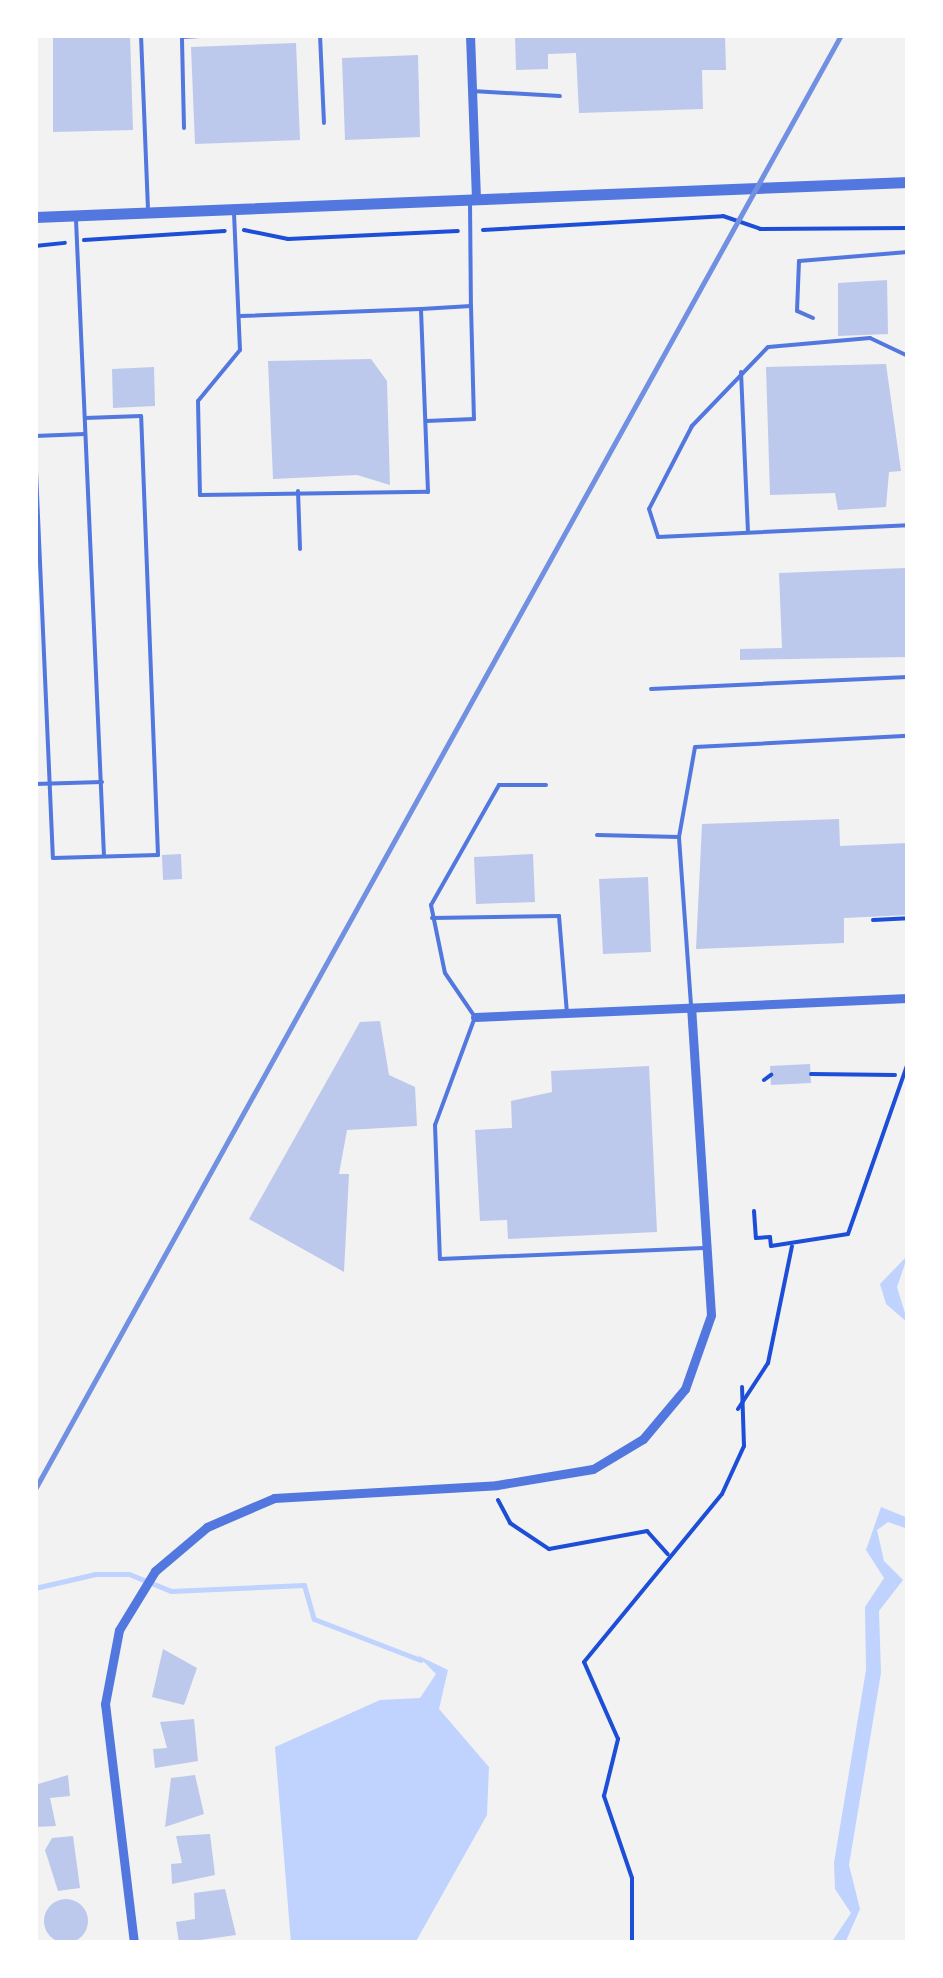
<!DOCTYPE html>
<style>
body{margin:0}
#map{position:relative;width:943px;height:1978px;overflow:hidden;background:#f2f2f2;font-family:"Work Sans",sans-serif}
div>[style]{position:absolute}
[style*='--x']{left:calc(var(--x)*1px);top:calc(var(--y)*1px);width:calc(var(--w)*1px);rotate:calc(var(--a)*1deg)}
.water>*{inset:0;background:#bfd3fe}
.stream>*{height:5px;margin:-2.5px;padding:0 2.5px;transform-origin:2.5px;border-radius:2.5px;background:#bfd3fe}
.building>*{inset:0;background:#bdc9ec}
.round{border-radius:50%}
.path>*{height:4px;margin:-2px;padding:0 2px;transform-origin:2px;border-radius:2px;background:#1d4ed8}
.service>*{height:4px;margin:-2px;padding:0 2px;transform-origin:2px;border-radius:2px;background:#5277de}
.minor>*{height:9px;margin:-4.5px;padding:0 4.5px;transform-origin:4.5px;border-radius:4.5px;background:#5277de}
.tertiary>*{height:11px;margin:-5.5px;padding:0 5.5px;transform-origin:5.5px;border-radius:5.5px;background:#5277de}
.rail>*{height:5px;margin:-2.5px;padding:0 2.5px;transform-origin:2.5px;border-radius:2.5px;background:#7290e2}
span{translate:-50% -50%;white-space:nowrap;text-align:center;line-height:1.15;-webkit-text-stroke:10px #fff;paint-order:stroke}
.frame{position:absolute;inset:0;border:38px solid #fff;pointer-events:none}
</style>
<div id="map">
<div class="water">
<div style="clip-path:polygon(908px 1255px,897px 1287px,908px 1323px,886px 1304px,880px 1284px)"></div>
<div style="clip-path:polygon(881px 1507px,908px 1518px,908px 1529px,888px 1522px,877px 1530px,884px 1561px,903px 1580px,879px 1611px,881px 1673px,849px 1865px,860px 1909px,845px 1943px,831px 1943px,851px 1913px,835px 1889px,834px 1863px,866px 1670px,865px 1607px,884px 1578px,866px 1550px)"></div>
<div style="clip-path:polygon(417px 1655px,448px 1670px,439px 1709px,489px 1767px,487px 1815px,415px 1943px,291px 1943px,275px 1747px,380px 1700px,420px 1698px,436px 1674px)"></div>
</div>
<div class="stream">
<div style="--x:35;--y:1588;--w:62;--a:-13.1"></div>
<div style="--x:95;--y:1574;--w:34;--a:0"></div>
<div style="--x:129;--y:1574;--w:45;--a:22"></div>
<div style="--x:171;--y:1591;--w:133;--a:-2.6"></div>
<div style="--x:304;--y:1585;--w:35;--a:74"></div>
<div style="--x:314;--y:1619;--w:114;--a:21.1"></div>
</div>
<div class="building">
<div style="clip-path:polygon(53px 35px,130px 35px,133px 130px,53px 132px)"></div>
<div style="clip-path:polygon(515px 35px,725px 35px,726px 70px,702px 70px,703px 109px,579px 113px,576px 53px,548px 54px,548px 69px,516px 70px)"></div>
<div style="clip-path:polygon(296px 43px,300px 140px,195px 144px,191px 47px)"></div>
<div style="clip-path:polygon(418px 55px,420px 137px,345px 140px,342px 58px)"></div>
<div style="clip-path:polygon(887px 280px,888px 334px,838px 336px,838px 283px)"></div>
<div style="clip-path:polygon(371px 359px,387px 381px,390px 485px,357px 475px,273px 479px,268px 361px)"></div>
<div style="clip-path:polygon(886px 364px,901px 471px,889px 472px,886px 507px,838px 510px,835px 493px,770px 495px,766px 367px)"></div>
<div style="clip-path:polygon(154px 367px,155px 406px,113px 408px,112px 369px)"></div>
<div style="clip-path:polygon(905px 568px,908px 657px,740px 660px,740px 649px,782px 648px,779px 573px)"></div>
<div style="clip-path:polygon(839px 819px,840px 846px,908px 843px,908px 915px,844px 918px,844px 943px,696px 949px,702px 824px)"></div>
<div style="clip-path:polygon(181px 854px,182px 879px,163px 880px,162px 855px)"></div>
<div style="clip-path:polygon(533px 854px,535px 902px,476px 904px,474px 857px)"></div>
<div style="clip-path:polygon(648px 877px,651px 952px,603px 954px,599px 879px)"></div>
<div style="clip-path:polygon(380px 1021px,389px 1075px,415px 1087px,417px 1126px,347px 1130px,339px 1174px,349px 1174px,344px 1272px,249px 1219px,360px 1022px)"></div>
<div style="clip-path:polygon(810px 1064px,811px 1083px,771px 1085px,770px 1066px)"></div>
<div style="clip-path:polygon(649px 1066px,657px 1232px,508px 1239px,507px 1220px,480px 1221px,475px 1130px,512px 1128px,511px 1101px,552px 1092px,551px 1071px)"></div>
<div style="clip-path:polygon(163px 1649px,197px 1668px,184px 1705px,152px 1697px)"></div>
<div style="clip-path:polygon(194px 1719px,198px 1761px,155px 1768px,153px 1749px,167px 1748px,160px 1722px)"></div>
<div style="clip-path:polygon(68px 1775px,70px 1796px,50px 1798px,56px 1826px,35px 1827px,35px 1785px)"></div>
<div style="clip-path:polygon(195px 1775px,204px 1814px,165px 1827px,171px 1778px)"></div>
<div style="clip-path:polygon(210px 1834px,215px 1875px,172px 1884px,171px 1864px,182px 1863px,176px 1836px)"></div>
<div style="clip-path:polygon(73px 1836px,80px 1888px,58px 1891px,45px 1850px,52px 1838px)"></div>
<div style="clip-path:polygon(225px 1889px,236px 1935px,179px 1943px,176px 1922px,195px 1919px,194px 1893px)"></div>
<div class="round" style="left:44px;top:1899px;width:44px;height:44px"></div>
</div>
<div class="path">
<div style="--x:244;--y:230;--w:45;--a:11.6"></div>
<div style="--x:288;--y:239;--w:170;--a:-2.7"></div>
<div style="--x:483;--y:230;--w:240;--a:-3.3"></div>
<div style="--x:723;--y:216;--w:39;--a:19"></div>
<div style="--x:760;--y:229;--w:148;--a:-0.4"></div>
<div style="--x:84;--y:240;--w:141;--a:-3.7"></div>
<div style="--x:35;--y:246;--w:30;--a:-6"></div>
<div style="--x:873;--y:920;--w:35;--a:-3"></div>
<div style="--x:811;--y:1074;--w:84;--a:0.7"></div>
<div style="--x:764;--y:1080;--w:9;--a:-36"></div>
<div style="--x:754;--y:1211;--w:27;--a:86"></div>
<div style="--x:756;--y:1238;--w:14;--a:-4"></div>
<div style="--x:770;--y:1237;--w:9;--a:84"></div>
<div style="--x:771;--y:1246;--w:78;--a:-8.9"></div>
<div style="--x:848;--y:1234;--w:181;--a:-70.7"></div>
<div style="--x:738;--y:1409;--w:55;--a:-56.9"></div>
<div style="--x:768;--y:1363;--w:119;--a:-78.4"></div>
<div style="--x:498;--y:1500;--w:26;--a:62"></div>
<div style="--x:510;--y:1523;--w:47;--a:33.7"></div>
<div style="--x:549;--y:1549;--w:100;--a:-10.4"></div>
<div style="--x:647;--y:1531;--w:31;--a:48"></div>
<div style="--x:632;--y:1943;--w:65;--a:-90"></div>
<div style="--x:632;--y:1878;--w:87;--a:-108.9"></div>
<div style="--x:604;--y:1796;--w:59;--a:-76.2"></div>
<div style="--x:618;--y:1739;--w:84;--a:-113.8"></div>
<div style="--x:584;--y:1662;--w:217;--a:-50.6"></div>
<div style="--x:722;--y:1494;--w:53;--a:-65.4"></div>
<div style="--x:744;--y:1446;--w:59;--a:-91.9"></div>
</div>
<div class="service">
<div style="--x:141;--y:35;--w:172;--a:87.7"></div>
<div style="--x:320;--y:35;--w:88;--a:87.4"></div>
<div style="--x:472;--y:91;--w:88;--a:3.3"></div>
<div style="--x:184;--y:128;--w:91;--a:-91.3"></div>
<div style="--x:182;--y:37;--w:36;--a:-3"></div>
<div style="--x:470;--y:201;--w:105;--a:89.5"></div>
<div style="--x:234;--y:213;--w:137;--a:87.5"></div>
<div style="--x:240;--y:350;--w:66;--a:129.5"></div>
<div style="--x:198;--y:401;--w:94;--a:88.8"></div>
<div style="--x:200;--y:495;--w:228;--a:-0.8"></div>
<div style="--x:428;--y:492;--w:183;--a:-92.2"></div>
<div style="--x:421;--y:309;--w:50;--a:-3.4"></div>
<div style="--x:471;--y:306;--w:113;--a:88.5"></div>
<div style="--x:474;--y:419;--w:48;--a:177.6"></div>
<div style="--x:76;--y:220;--w:636;--a:87.48"></div>
<div style="--x:241;--y:316;--w:180;--a:-2.2"></div>
<div style="--x:813;--y:318;--w:17;--a:-156"></div>
<div style="--x:797;--y:311;--w:50;--a:-87.7"></div>
<div style="--x:799;--y:261;--w:109;--a:-4.7"></div>
<div style="--x:908;--y:356;--w:42;--a:-154.7"></div>
<div style="--x:870;--y:338;--w:102;--a:175"></div>
<div style="--x:768;--y:347;--w:110;--a:133.9"></div>
<div style="--x:692;--y:426;--w:93;--a:117.4"></div>
<div style="--x:649;--y:509;--w:29;--a:72"></div>
<div style="--x:658;--y:537;--w:250;--a:-2.7"></div>
<div style="--x:741;--y:372;--w:160;--a:87.5"></div>
<div style="--x:35;--y:436;--w:50;--a:-2.3"></div>
<div style="--x:35;--y:448;--w:410;--a:87.5"></div>
<div style="--x:53;--y:858;--w:105;--a:-1.6"></div>
<div style="--x:158;--y:855;--w:439;--a:-92.2"></div>
<div style="--x:141;--y:416;--w:56;--a:178"></div>
<div style="--x:298;--y:491;--w:58;--a:88"></div>
<div style="--x:651;--y:689;--w:257;--a:-2.7"></div>
<div style="--x:35;--y:784;--w:67;--a:-1.7"></div>
<div style="--x:546;--y:785;--w:47;--a:180"></div>
<div style="--x:499;--y:785;--w:138;--a:119.5"></div>
<div style="--x:431;--y:905;--w:69;--a:78.4"></div>
<div style="--x:445;--y:973;--w:53;--a:55.7"></div>
<div style="--x:475;--y:1017;--w:115;--a:110.3"></div>
<div style="--x:435;--y:1125;--w:134;--a:87.9"></div>
<div style="--x:440;--y:1259;--w:264;--a:-2.4"></div>
<div style="--x:597;--y:835;--w:82;--a:1.4"></div>
<div style="--x:432;--y:918;--w:127;--a:-0.9"></div>
<div style="--x:559;--y:916;--w:97;--a:85.3"></div>
<div style="--x:691;--y:1005;--w:168;--a:-94.1"></div>
<div style="--x:679;--y:837;--w:91;--a:-79.9"></div>
<div style="--x:695;--y:747;--w:213;--a:-3"></div>
</div>
<div class="minor">
<div style="--x:470;--y:35;--w:163;--a:87.9"></div>
<div style="--x:475;--y:1017;--w:433;--a:-2.5"></div>
<div style="--x:134;--y:1943;--w:241;--a:-96.9"></div>
<div style="--x:105;--y:1704;--w:75;--a:-79.3"></div>
<div style="--x:119;--y:1630;--w:69;--a:-58.6"></div>
<div style="--x:155;--y:1571;--w:68;--a:-40.2"></div>
<div style="--x:207;--y:1527;--w:73;--a:-23.4"></div>
<div style="--x:274;--y:1498;--w:223;--a:-3.3"></div>
<div style="--x:497;--y:1485;--w:97;--a:-9.5"></div>
<div style="--x:593;--y:1469;--w:58;--a:-31"></div>
<div style="--x:643;--y:1439;--w:65;--a:-50"></div>
<div style="--x:685;--y:1389;--w:78;--a:-70.6"></div>
<div style="--x:711;--y:1315;--w:308;--a:-93.7"></div>
</div>
<div class="tertiary">
<div style="--x:35;--y:217;--w:874;--a:-2.3"></div>
</div>
<div class="rail">
<div style="--x:35;--y:1489;--w:1662;--a:-61"></div>
</div>
<div class="frame"></div>
</div>
